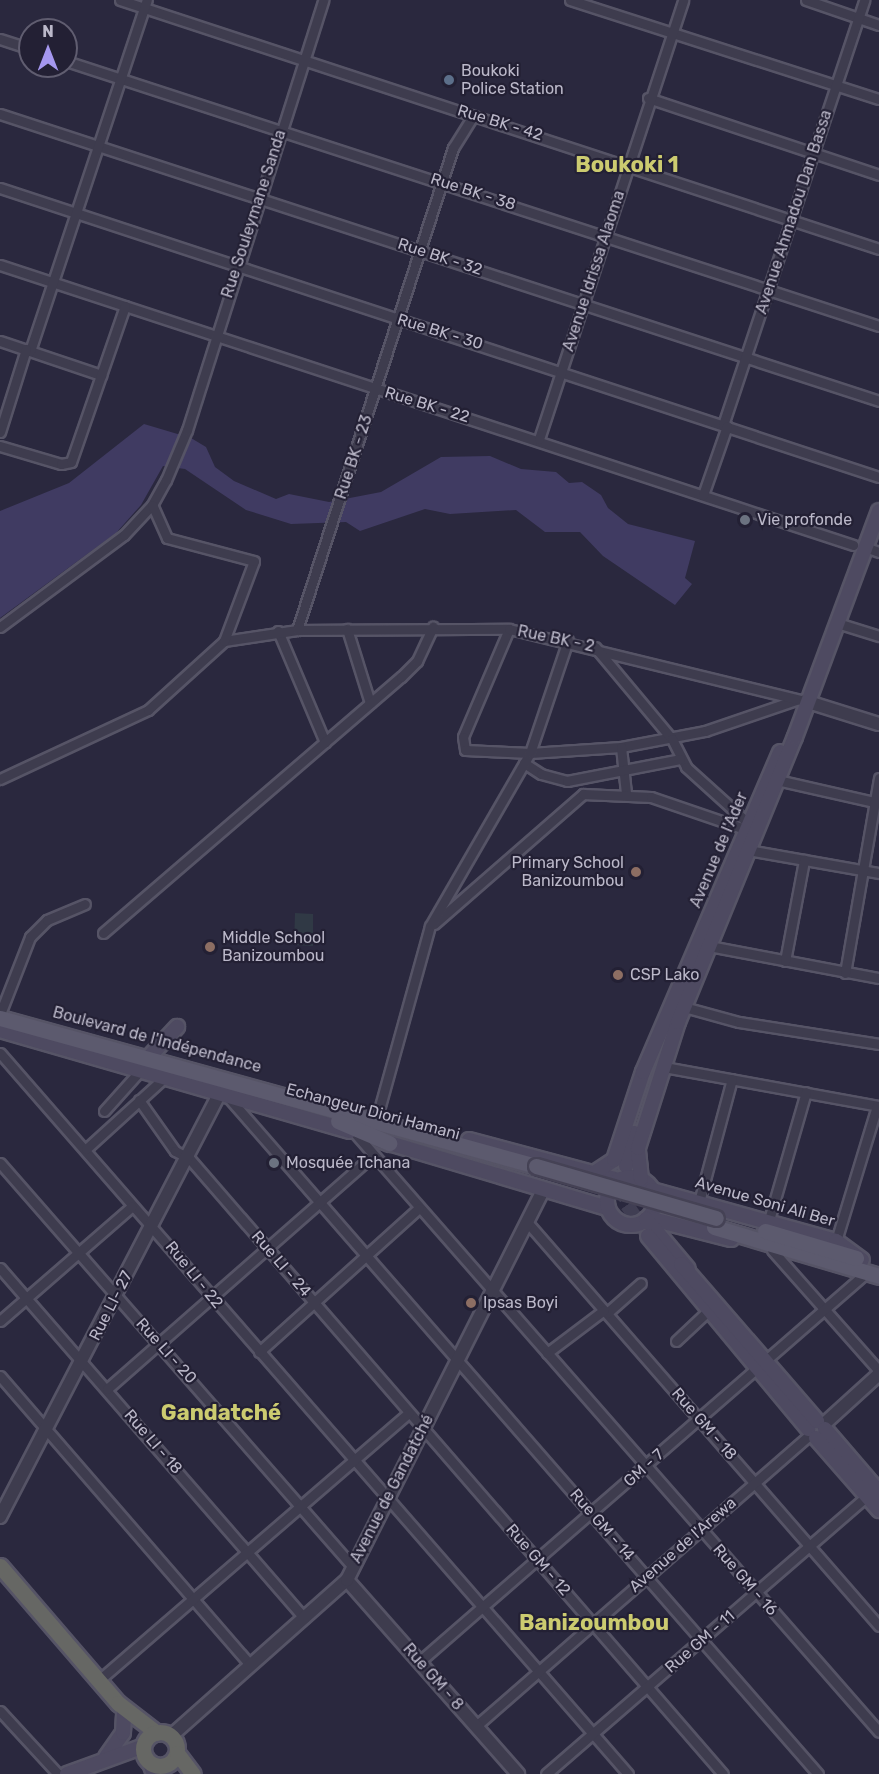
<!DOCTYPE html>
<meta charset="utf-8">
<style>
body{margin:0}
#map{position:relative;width:879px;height:1774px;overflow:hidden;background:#2a283e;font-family:Rubik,sans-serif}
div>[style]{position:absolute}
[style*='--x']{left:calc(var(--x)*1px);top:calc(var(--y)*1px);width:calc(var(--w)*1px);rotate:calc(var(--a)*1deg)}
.green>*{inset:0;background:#303945}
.water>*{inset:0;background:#403b62}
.secondary-tunnel>*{height:14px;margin-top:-7px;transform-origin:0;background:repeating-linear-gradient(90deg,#403e53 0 14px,transparent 0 21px)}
.roads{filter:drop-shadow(2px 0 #565466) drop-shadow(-2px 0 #565466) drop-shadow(0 2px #565466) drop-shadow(0 -2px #565466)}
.minor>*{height:9px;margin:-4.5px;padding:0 4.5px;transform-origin:4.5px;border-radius:4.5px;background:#3e3c4e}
.tertiary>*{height:12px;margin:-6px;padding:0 6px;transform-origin:6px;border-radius:6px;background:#3e3c4e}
.secondary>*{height:14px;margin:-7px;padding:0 7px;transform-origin:7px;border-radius:7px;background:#4e4a61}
.secondary>.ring{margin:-7px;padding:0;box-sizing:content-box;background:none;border:14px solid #4e4a61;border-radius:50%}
.primary>*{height:15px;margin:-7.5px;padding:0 7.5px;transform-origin:7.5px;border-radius:7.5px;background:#5c5a6e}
.trunk>*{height:15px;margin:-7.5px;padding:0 7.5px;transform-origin:7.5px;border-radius:7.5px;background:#666764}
.trunk>.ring{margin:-7.5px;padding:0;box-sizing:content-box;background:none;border:15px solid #666764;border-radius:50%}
.bridges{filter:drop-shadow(2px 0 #454255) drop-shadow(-2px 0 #454255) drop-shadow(0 2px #454255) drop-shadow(0 -2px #454255)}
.primary-bridge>*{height:15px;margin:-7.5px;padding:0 7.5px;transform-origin:7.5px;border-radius:7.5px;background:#5c5a6e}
.dots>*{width:16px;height:16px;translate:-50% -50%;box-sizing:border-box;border:3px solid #232034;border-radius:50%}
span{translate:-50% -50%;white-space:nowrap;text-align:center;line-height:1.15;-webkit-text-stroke:4.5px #232034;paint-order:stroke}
.poi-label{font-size:16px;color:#bbb8c9}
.left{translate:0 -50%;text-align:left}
.right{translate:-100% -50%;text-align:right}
.street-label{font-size:16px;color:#bbb8c9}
.district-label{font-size:22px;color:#cccb70;font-weight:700}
.north{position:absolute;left:18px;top:18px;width:60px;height:60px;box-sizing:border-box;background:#232034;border:2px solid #605d70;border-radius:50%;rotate:0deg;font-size:16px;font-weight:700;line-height:24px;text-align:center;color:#bbb8c9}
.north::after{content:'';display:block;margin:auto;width:21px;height:27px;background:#a597ef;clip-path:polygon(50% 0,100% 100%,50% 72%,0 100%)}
</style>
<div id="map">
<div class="green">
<div style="clip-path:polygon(295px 913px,313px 914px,313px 946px,294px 945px)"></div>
</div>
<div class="water">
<div style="clip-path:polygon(144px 424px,191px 438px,206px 447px,215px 467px,234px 481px,276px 499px,289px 494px,329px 502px,381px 492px,441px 457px,490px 456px,521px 469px,556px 472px,569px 483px,582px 482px,601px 495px,608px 508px,628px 524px,695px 541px,685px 578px,692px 584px,675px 605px,603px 556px,580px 532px,545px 532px,516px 510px,450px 514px,425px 509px,360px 531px,346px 522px,291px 524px,246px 510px,185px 469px,163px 466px,141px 505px,116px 533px,0 618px,0 511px,69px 483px)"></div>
</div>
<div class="secondary-tunnel">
<div style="--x:621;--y:1166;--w:39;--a:81"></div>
<div style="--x:627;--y:1205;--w:37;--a:56"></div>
</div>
<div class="roads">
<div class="minor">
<div style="--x:120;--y:0;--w:799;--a:18.16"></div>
<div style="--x:570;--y:0;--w:324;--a:17.8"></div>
<div style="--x:806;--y:0;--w:77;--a:18.9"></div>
<div style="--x:0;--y:39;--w:32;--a:18"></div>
<div style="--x:66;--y:61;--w:855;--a:18.05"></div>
<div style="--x:648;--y:98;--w:243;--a:18.4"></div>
<div style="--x:0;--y:114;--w:925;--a:18.08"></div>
<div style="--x:0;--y:188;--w:925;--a:18.2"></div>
<div style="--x:0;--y:265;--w:898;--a:18.17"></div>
<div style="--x:0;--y:341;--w:107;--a:18.6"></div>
<div style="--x:30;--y:351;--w:370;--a:-71.6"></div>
<div style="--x:723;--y:425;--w:448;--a:-71.6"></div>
<div style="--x:0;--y:432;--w:87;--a:-72.6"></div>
<div style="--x:539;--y:439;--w:462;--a:-71.8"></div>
<div style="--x:0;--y:446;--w:64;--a:16.4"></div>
<div style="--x:61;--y:464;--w:10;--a:-11"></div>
<div style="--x:71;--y:462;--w:165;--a:-70.9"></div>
<div style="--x:703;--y:495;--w:73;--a:-70.8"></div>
<div style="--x:865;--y:547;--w:15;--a:20"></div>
<div style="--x:837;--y:623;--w:44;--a:17.2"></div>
<div style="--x:0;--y:627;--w:154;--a:-36.6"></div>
<div style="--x:124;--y:535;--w:41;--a:-47"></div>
<div style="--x:152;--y:505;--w:29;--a:-61"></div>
<div style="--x:166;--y:480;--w:54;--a:-67.2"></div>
<div style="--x:187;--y:430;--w:451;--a:-72.4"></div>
<div style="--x:347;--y:629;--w:77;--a:72.7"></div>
<div style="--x:509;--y:629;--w:117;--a:113.1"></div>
<div style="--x:463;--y:737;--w:13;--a:81"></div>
<div style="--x:465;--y:750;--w:65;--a:2.6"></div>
<div style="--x:530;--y:753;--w:91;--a:-3.8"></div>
<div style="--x:621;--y:747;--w:86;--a:-10.8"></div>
<div style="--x:705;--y:731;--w:96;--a:-18.8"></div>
<div style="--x:297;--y:630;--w:507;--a:-72.07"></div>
<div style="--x:453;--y:148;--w:38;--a:-58"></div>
<div style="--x:278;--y:631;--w:121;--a:67.1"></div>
<div style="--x:224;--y:641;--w:74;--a:-8.6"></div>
<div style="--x:297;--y:630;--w:212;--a:-0.3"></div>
<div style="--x:509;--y:629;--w:305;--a:13.7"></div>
<div style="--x:595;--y:647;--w:120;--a:50.1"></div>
<div style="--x:672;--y:739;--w:31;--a:63"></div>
<div style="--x:686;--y:767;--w:84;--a:42.1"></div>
<div style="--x:621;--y:747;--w:46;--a:83.8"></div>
<div style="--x:524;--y:763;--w:20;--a:33"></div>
<div style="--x:541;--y:774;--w:27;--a:15"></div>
<div style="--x:567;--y:781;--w:115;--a:-11"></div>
<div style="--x:0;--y:779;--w:163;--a:-25"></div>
<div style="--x:148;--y:710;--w:103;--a:-42.2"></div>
<div style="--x:224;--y:641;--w:85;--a:-69.4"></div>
<div style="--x:254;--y:561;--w:90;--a:-165.2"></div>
<div style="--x:167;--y:538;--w:36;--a:-114"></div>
<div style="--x:777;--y:780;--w:99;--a:12.8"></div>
<div style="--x:748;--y:850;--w:133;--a:10"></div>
<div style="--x:434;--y:924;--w:198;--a:-41.1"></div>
<div style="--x:583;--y:794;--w:68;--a:2.5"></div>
<div style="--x:651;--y:797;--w:99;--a:18.8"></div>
<div style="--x:103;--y:933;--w:393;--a:-40.7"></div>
<div style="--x:401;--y:677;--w:23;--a:-45"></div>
<div style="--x:417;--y:661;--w:38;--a:-65"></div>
<div style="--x:709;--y:946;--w:173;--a:10.7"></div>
<div style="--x:785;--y:961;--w:103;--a:-79.3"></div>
<div style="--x:845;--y:973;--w:198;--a:-80.1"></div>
<div style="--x:684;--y:1007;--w:57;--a:15.3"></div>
<div style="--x:739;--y:1022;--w:142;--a:8.9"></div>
<div style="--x:0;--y:1014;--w:83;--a:-68.7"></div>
<div style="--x:30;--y:937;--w:24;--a:-45"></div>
<div style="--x:47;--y:920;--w:41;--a:-22.8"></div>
<div style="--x:0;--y:1053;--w:956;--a:48.94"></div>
<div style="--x:664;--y:1067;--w:219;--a:10.3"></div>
<div style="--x:228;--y:1097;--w:898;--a:48.93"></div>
<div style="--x:139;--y:1100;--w:62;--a:54.8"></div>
<div style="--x:175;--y:1151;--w:16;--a:27"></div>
<div style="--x:189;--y:1158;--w:815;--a:49.08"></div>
<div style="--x:104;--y:1111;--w:52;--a:-48.1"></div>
<div style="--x:377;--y:1117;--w:198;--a:-74.5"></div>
<div style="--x:430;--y:926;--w:200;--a:-60"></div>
<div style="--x:530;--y:753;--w:119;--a:-71.4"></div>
<div style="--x:354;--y:1132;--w:797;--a:48.81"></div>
<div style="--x:86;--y:1149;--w:104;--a:-42.3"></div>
<div style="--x:0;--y:1163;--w:536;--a:48.85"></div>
<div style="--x:699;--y:1202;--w:127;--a:-75"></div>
<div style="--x:769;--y:1220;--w:133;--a:-73.9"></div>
<div style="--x:527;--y:1222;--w:536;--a:48.93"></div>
<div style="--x:836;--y:1241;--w:141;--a:-73.1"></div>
<div style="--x:772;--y:1250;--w:162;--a:48.5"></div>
<div style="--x:0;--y:1268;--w:464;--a:49"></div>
<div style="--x:607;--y:1313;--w:45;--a:-41.4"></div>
<div style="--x:0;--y:1321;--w:174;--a:-41"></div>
<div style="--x:676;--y:1341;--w:44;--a:-43.2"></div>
<div style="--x:259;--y:1352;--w:215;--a:-42"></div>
<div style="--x:547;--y:1353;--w:71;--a:-37"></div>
<div style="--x:0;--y:1376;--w:382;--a:49.1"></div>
<div style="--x:107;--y:1389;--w:354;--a:-41.3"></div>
<div style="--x:419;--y:1662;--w:594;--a:-41.04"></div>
<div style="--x:98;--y:1681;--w:410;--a:-40.8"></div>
<div style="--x:0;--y:1711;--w:86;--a:47.4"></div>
<div style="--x:476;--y:1726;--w:442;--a:-41.1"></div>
<div style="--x:546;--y:1774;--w:429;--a:-40.9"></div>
</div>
<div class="tertiary">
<div style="--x:805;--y:701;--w:77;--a:17.3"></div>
<div style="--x:823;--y:1425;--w:76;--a:-42.3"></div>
<div style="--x:0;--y:1517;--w:478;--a:-62.6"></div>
<div style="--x:347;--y:1580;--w:259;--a:48.6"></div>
<div style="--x:171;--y:1736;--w:235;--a:-41.6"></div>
<div style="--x:347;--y:1580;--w:438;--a:-63.3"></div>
</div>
<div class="secondary">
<div style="--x:0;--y:1030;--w:364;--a:16.1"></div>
<div style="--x:150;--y:1056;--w:40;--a:-47"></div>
<div style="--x:379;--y:1140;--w:238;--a:16.6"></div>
<div style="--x:469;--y:1140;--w:154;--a:15"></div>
<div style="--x:626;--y:1166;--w:34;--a:-76"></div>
<div style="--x:594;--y:1173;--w:24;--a:-33"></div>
<div style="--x:614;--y:1160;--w:93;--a:-71.8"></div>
<div style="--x:643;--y:1072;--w:348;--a:-66.8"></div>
<div class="ring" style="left:607px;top:1177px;width:34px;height:34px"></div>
<div style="--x:641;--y:1179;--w:31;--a:-96"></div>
<div style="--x:638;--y:1148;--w:132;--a:-72.4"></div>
<div style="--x:678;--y:1022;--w:308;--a:-67.7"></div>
<div style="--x:795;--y:737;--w:241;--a:-69.6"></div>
<div style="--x:652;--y:1190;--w:191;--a:15.5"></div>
<div style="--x:836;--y:1241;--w:32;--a:36"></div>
<div style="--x:648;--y:1218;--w:86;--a:14.2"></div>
<div style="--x:646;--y:1219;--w:65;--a:50"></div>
<div style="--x:648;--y:1236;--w:251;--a:50.3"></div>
<div style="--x:681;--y:1264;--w:208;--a:49.1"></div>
<div style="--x:825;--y:1429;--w:83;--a:49.4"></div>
<div style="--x:816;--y:1438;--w:96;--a:48.8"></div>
<div style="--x:106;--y:1757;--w:29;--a:-55"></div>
<div style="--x:123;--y:1733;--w:19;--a:-87"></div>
<div style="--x:150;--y:1763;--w:12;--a:70"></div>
<div style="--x:67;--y:1774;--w:82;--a:-20"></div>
</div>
<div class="primary">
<div style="--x:0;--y:1018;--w:556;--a:15.44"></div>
<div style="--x:338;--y:1121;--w:56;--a:23.3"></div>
<div style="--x:714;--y:1227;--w:172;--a:16.5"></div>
<div style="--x:765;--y:1231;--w:95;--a:16.5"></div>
</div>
<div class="trunk">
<div style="--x:0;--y:1566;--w:181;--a:49.3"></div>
<div style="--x:118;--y:1703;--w:49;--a:37.6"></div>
<div class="ring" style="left:143px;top:1732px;width:19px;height:19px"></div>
<div style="--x:177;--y:1753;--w:26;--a:53"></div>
</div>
</div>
<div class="bridges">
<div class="primary-bridge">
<div style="--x:536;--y:1166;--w:187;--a:16.1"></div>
</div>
</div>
<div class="dots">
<div style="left:449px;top:80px;background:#5c6f8a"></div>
<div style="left:745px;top:520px;background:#6b7280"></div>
<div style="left:636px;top:872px;background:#8d6e63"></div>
<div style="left:210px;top:947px;background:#8d6e63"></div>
<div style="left:618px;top:975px;background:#8d6e63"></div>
<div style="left:274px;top:1163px;background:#6b7280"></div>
<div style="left:471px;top:1303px;background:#8d6e63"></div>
</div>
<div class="poi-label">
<span class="left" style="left:461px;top:80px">Boukoki<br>Police Station</span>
<span class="left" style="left:757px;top:520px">Vie profonde</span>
<span class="right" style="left:624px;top:872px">Primary School<br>Banizoumbou</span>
<span class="left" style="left:222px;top:947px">Middle School<br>Banizoumbou</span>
<span class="left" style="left:630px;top:975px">CSP Lako</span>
<span class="left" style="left:286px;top:1163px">Mosquée Tchana</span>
<span class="left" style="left:483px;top:1303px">Ipsas Boyi</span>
</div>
<div class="street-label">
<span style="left:500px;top:123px;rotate:17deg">Rue BK - 42</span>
<span style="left:473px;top:192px;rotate:18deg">Rue BK - 38</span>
<span style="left:794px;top:212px;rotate:-72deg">Avenue Ahmadou Dan Bassa</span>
<span style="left:254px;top:214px;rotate:-72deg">Rue Souleymane Sanda</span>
<span style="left:440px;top:257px;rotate:18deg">Rue BK - 32</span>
<span style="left:594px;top:271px;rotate:-72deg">Avenue Idrissa Alaoma</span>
<span style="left:440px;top:332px;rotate:17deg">Rue BK - 30</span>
<span style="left:427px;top:405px;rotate:17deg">Rue BK - 22</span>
<span style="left:354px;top:457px;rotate:-72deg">Rue BK - 23</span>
<span style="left:556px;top:639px;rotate:12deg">Rue BK - 2</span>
<span style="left:719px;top:850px;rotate:-67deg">Avenue de l'Ader</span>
<span style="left:157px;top:1040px;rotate:15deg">Boulevard de l'Indépendance</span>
<span style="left:373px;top:1112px;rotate:15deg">Echangeur Diori Hamani</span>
<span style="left:765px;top:1202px;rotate:16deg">Avenue Soni Ali Ber</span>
<span style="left:281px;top:1264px;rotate:49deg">Rue LI - 24</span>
<span style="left:194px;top:1275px;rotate:51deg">Rue LI - 22</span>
<span style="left:111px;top:1306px;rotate:-63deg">Rue LI- 27</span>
<span style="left:166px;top:1351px;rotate:48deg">Rue LI - 20</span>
<span style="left:704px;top:1424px;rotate:49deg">Rue GM - 18</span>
<span style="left:153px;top:1442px;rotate:49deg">Rue LI - 18</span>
<span style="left:644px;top:1468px;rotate:-42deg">GM - 7</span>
<span style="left:392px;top:1489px;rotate:-63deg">Avenue de Gandatché</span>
<span style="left:602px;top:1525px;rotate:49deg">Rue GM - 14</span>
<span style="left:683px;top:1545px;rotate:-41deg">Avenue de l'Arewa</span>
<span style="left:538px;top:1560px;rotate:49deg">Rue GM - 12</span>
<span style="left:745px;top:1580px;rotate:49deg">Rue GM - 16</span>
<span style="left:700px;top:1642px;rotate:-41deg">Rue GM - 11</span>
<span style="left:433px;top:1677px;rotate:49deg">Rue GM - 8</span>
</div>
<div class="district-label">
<span style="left:627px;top:165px">Boukoki 1</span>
<span style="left:221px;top:1413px">Gandatché</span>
<span style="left:594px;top:1623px">Banizoumbou</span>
</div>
<div class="north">N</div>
</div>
